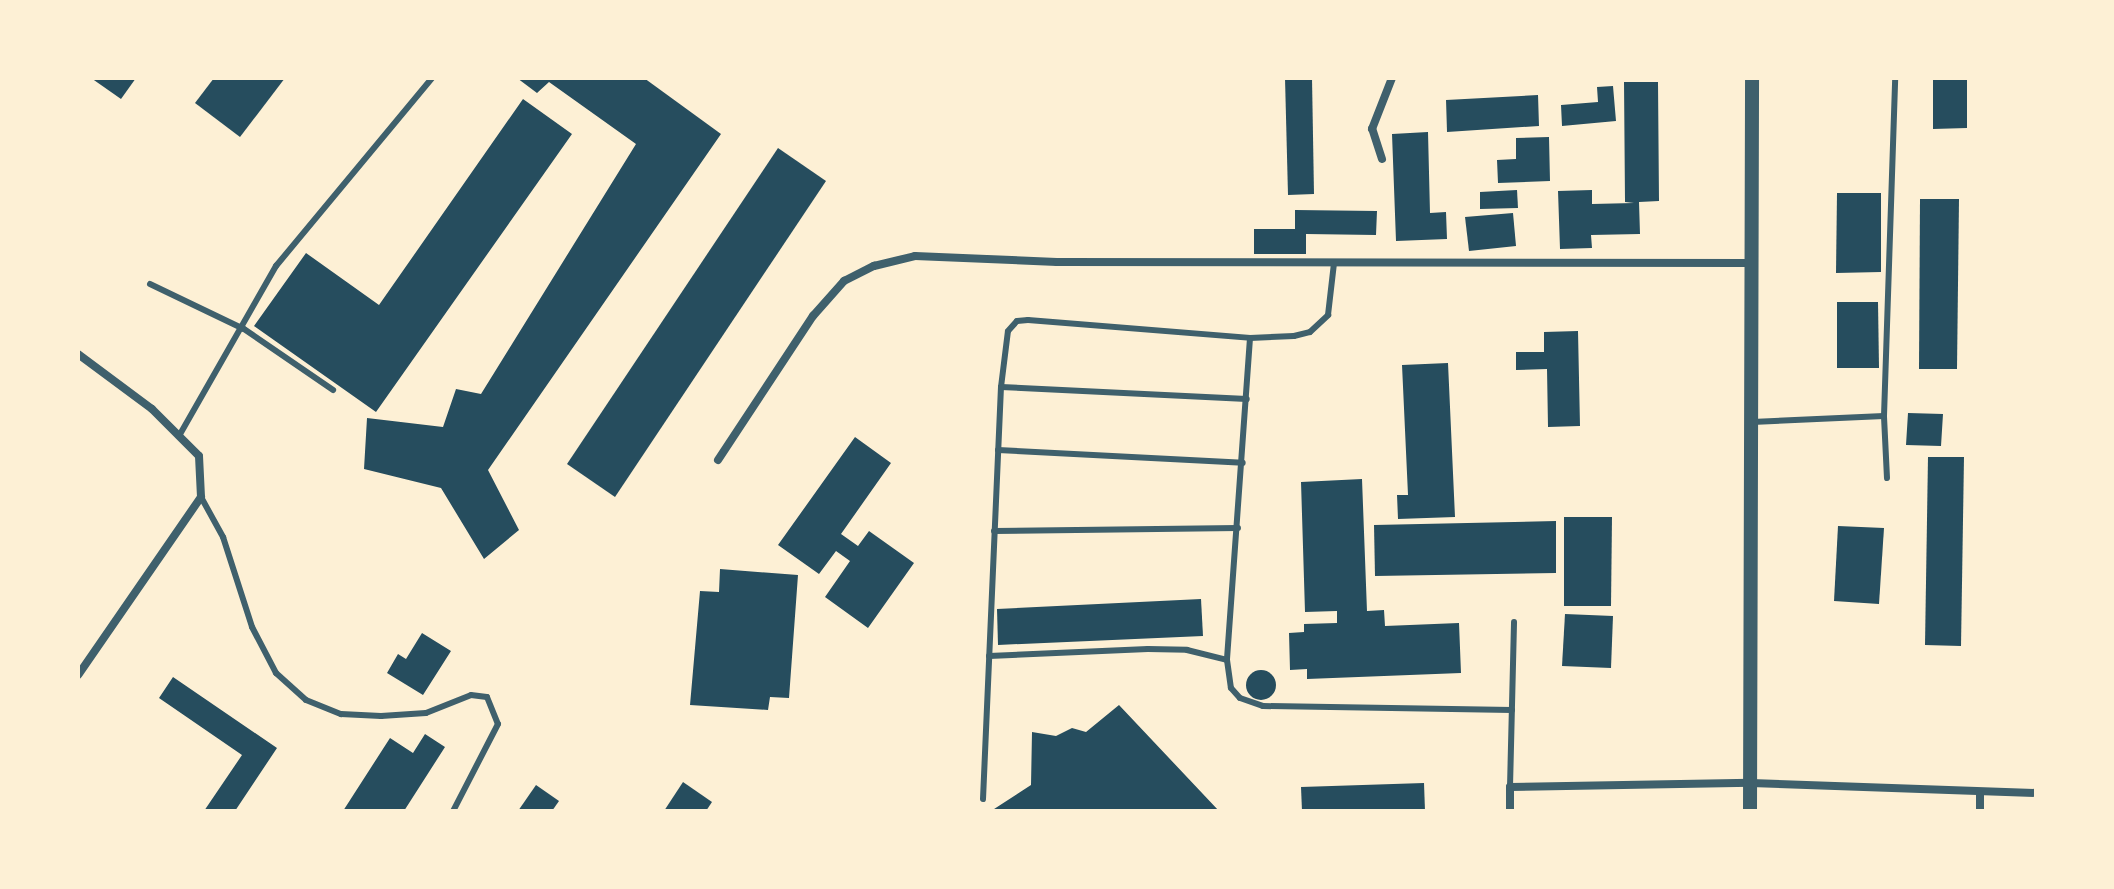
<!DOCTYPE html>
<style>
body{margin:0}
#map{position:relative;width:2114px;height:889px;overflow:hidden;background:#fdf0d5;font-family:Arial,sans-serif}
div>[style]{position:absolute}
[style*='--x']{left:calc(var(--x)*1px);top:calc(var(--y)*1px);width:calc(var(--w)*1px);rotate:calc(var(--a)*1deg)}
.building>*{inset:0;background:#264d5e}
.round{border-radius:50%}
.service>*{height:6px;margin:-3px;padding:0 3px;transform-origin:3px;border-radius:3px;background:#3f606c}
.minor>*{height:8px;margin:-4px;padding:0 4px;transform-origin:4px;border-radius:4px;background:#3f606c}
.tertiary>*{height:14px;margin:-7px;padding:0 7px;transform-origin:7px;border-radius:7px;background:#3f606c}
span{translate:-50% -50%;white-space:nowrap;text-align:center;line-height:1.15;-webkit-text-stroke:6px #fdf0d5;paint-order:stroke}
.frame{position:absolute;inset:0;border:80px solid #fdf0d5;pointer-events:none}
</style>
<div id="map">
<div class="building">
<div style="clip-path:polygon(91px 78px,136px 78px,121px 99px)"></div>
<div style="clip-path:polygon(214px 78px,285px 78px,240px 137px,195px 103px)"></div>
<div style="clip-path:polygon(517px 78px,644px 78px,721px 134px,488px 470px,519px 530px,484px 559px,441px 488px,364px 469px,367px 418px,443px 427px,456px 389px,481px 394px,636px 144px,549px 82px,537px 93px)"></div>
<div style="clip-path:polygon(1285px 78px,1312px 78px,1314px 194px,1288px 195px)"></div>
<div style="clip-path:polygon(1933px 78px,1967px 78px,1967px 128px,1933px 129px)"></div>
<div style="clip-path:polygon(1624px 82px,1658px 82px,1659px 201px,1639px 202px,1640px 234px,1591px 235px,1592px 248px,1560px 249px,1558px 191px,1592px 190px,1592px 204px,1634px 203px,1625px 202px)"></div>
<div style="clip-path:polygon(1613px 86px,1616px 121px,1562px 126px,1561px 105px,1598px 102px,1597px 87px)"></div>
<div style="clip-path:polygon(1538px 95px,1539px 126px,1447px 132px,1446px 100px)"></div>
<div style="clip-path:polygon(523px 99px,572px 134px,376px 412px,254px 326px,306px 253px,379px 305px)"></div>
<div style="clip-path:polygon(1428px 132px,1430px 213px,1446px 212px,1447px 239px,1396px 241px,1392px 134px)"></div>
<div style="clip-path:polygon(1549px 137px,1550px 181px,1498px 183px,1497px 160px,1516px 159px,1516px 138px)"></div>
<div style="clip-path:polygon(778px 148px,826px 181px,615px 497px,567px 464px)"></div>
<div style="clip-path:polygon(1517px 190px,1518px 208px,1480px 209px,1480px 192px)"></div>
<div style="clip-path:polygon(1837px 193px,1881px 193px,1881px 272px,1836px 273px)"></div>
<div style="clip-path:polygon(1920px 199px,1959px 199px,1957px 369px,1919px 369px)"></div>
<div style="clip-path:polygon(1295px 210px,1377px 211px,1376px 235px,1306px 234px,1306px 254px,1254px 254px,1254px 229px,1295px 229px)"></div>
<div style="clip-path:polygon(1513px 213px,1516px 246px,1469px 251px,1465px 217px)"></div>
<div style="clip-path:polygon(1837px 302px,1878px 302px,1879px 368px,1837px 368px)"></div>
<div style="clip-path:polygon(1578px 331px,1580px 426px,1548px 427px,1547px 369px,1516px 370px,1516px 352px,1544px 352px,1544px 332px)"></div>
<div style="clip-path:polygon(1448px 363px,1455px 517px,1398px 519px,1397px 495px,1408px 495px,1402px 365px)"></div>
<div style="clip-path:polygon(1908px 413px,1943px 414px,1941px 446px,1906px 445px)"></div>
<div style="clip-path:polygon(855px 437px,891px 463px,841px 534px,858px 546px,869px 531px,914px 563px,868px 628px,825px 597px,850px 561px,836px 551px,819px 574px,778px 545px)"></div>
<div style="clip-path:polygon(1928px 457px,1964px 457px,1961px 646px,1925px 645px)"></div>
<div style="clip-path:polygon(1362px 479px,1367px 611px,1384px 610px,1385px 626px,1459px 623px,1461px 673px,1307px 679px,1307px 669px,1290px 670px,1289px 633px,1304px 632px,1304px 624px,1337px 623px,1337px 611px,1305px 612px,1301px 482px)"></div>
<div style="clip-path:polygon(1564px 517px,1612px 517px,1611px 606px,1564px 606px)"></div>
<div style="clip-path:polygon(1556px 521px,1556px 573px,1375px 576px,1374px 525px)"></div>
<div style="clip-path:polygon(1838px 526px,1884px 528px,1879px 604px,1834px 601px)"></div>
<div style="clip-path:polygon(720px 569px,798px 575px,789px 698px,770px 697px,768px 710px,690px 705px,700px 591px,719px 592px)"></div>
<div style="clip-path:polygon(1201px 599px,1203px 636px,998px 645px,997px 609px)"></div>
<div style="clip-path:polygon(1565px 614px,1613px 616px,1611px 668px,1562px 666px)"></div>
<div style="clip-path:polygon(422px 633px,451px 651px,423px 695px,387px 673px,398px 654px,406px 659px)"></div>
<div class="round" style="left:1246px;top:670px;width:30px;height:30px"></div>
<div style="clip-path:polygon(173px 677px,277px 748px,235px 811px,204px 811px,242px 755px,159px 698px)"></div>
<div style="clip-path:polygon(1119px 705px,1219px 811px,991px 811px,1031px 785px,1032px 732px,1056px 736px,1072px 728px,1086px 732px)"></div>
<div style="clip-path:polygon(425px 734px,445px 747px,404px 811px,343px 811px,390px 738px,413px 753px)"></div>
<div style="clip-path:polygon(683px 782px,712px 802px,706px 811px,664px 811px)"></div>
<div style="clip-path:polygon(1424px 783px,1425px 811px,1302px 811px,1301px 787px)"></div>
<div style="clip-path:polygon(536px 785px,559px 801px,552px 811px,518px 811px)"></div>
</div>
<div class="service">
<div style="--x:150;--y:284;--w:104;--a:25.6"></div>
<div style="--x:244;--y:329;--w:108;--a:34.4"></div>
<div style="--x:1250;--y:338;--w:323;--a:94.1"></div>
<div style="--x:1227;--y:660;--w:28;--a:82"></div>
<div style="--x:1231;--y:688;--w:13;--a:48"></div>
<div style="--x:1240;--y:698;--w:24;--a:19"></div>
<div style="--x:1263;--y:706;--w:249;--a:0.9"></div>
<div style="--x:1001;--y:387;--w:246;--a:2.8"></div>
<div style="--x:1752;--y:422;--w:132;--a:-2.6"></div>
<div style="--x:179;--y:436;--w:196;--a:-60.3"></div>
<div style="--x:276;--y:266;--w:244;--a:-50.3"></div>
<div style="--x:998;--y:450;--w:245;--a:3"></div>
<div style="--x:1887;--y:478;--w:62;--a:-92.8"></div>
<div style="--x:1884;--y:416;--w:338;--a:-88.1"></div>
<div style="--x:201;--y:497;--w:46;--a:61.2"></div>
<div style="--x:223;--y:537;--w:95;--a:72.1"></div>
<div style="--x:252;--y:627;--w:52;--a:62.4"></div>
<div style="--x:276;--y:673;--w:40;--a:42"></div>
<div style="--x:306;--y:700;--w:38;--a:22"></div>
<div style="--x:341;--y:714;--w:40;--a:2.9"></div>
<div style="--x:381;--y:716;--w:45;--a:-3.8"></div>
<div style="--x:426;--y:713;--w:48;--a:-21.8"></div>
<div style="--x:471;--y:695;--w:16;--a:7"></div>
<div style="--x:487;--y:697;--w:29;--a:68"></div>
<div style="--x:498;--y:724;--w:98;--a:117.3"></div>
<div style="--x:994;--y:531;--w:244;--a:-0.7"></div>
<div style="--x:989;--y:656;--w:159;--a:-2.5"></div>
<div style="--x:1148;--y:649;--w:39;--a:1"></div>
<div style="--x:1187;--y:650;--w:41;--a:14"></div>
<div style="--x:1510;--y:787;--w:165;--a:-88.6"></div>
<div style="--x:983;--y:799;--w:412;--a:-87.5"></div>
<div style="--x:1001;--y:387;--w:56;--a:-82.9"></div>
<div style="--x:1008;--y:331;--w:13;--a:-48"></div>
<div style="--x:1017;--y:321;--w:11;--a:-5"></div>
<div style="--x:1028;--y:320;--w:223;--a:4.6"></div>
<div style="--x:1250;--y:338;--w:44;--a:-2.6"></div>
<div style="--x:1294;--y:336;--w:16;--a:-14"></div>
<div style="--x:1310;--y:332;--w:25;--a:-43"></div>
<div style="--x:1328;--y:315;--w:52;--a:-83.4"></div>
</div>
<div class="minor">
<div style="--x:1382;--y:159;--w:32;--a:-108"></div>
<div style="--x:1372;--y:129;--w:55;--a:-68.6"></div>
<div style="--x:78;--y:354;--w:92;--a:36.6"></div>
<div style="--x:152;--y:409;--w:66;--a:45"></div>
<div style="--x:199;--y:456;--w:41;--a:87.2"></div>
<div style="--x:201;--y:497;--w:216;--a:124.6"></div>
<div style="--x:718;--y:460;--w:173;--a:-56.6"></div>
<div style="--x:813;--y:316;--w:47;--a:-48.5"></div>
<div style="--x:844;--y:281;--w:34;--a:-27"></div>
<div style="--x:874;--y:266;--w:42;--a:-13.7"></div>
<div style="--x:915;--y:256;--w:142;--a:2.4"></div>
<div style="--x:1057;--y:262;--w:695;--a:0.08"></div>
<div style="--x:1510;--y:811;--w:24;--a:-90"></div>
<div style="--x:1510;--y:787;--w:241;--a:-1"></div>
<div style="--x:1751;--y:783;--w:285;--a:2"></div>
<div style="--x:1980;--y:811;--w:16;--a:-90"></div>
</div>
<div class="tertiary">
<div style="--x:1750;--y:811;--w:733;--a:-89.84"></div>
</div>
<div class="frame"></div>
</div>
